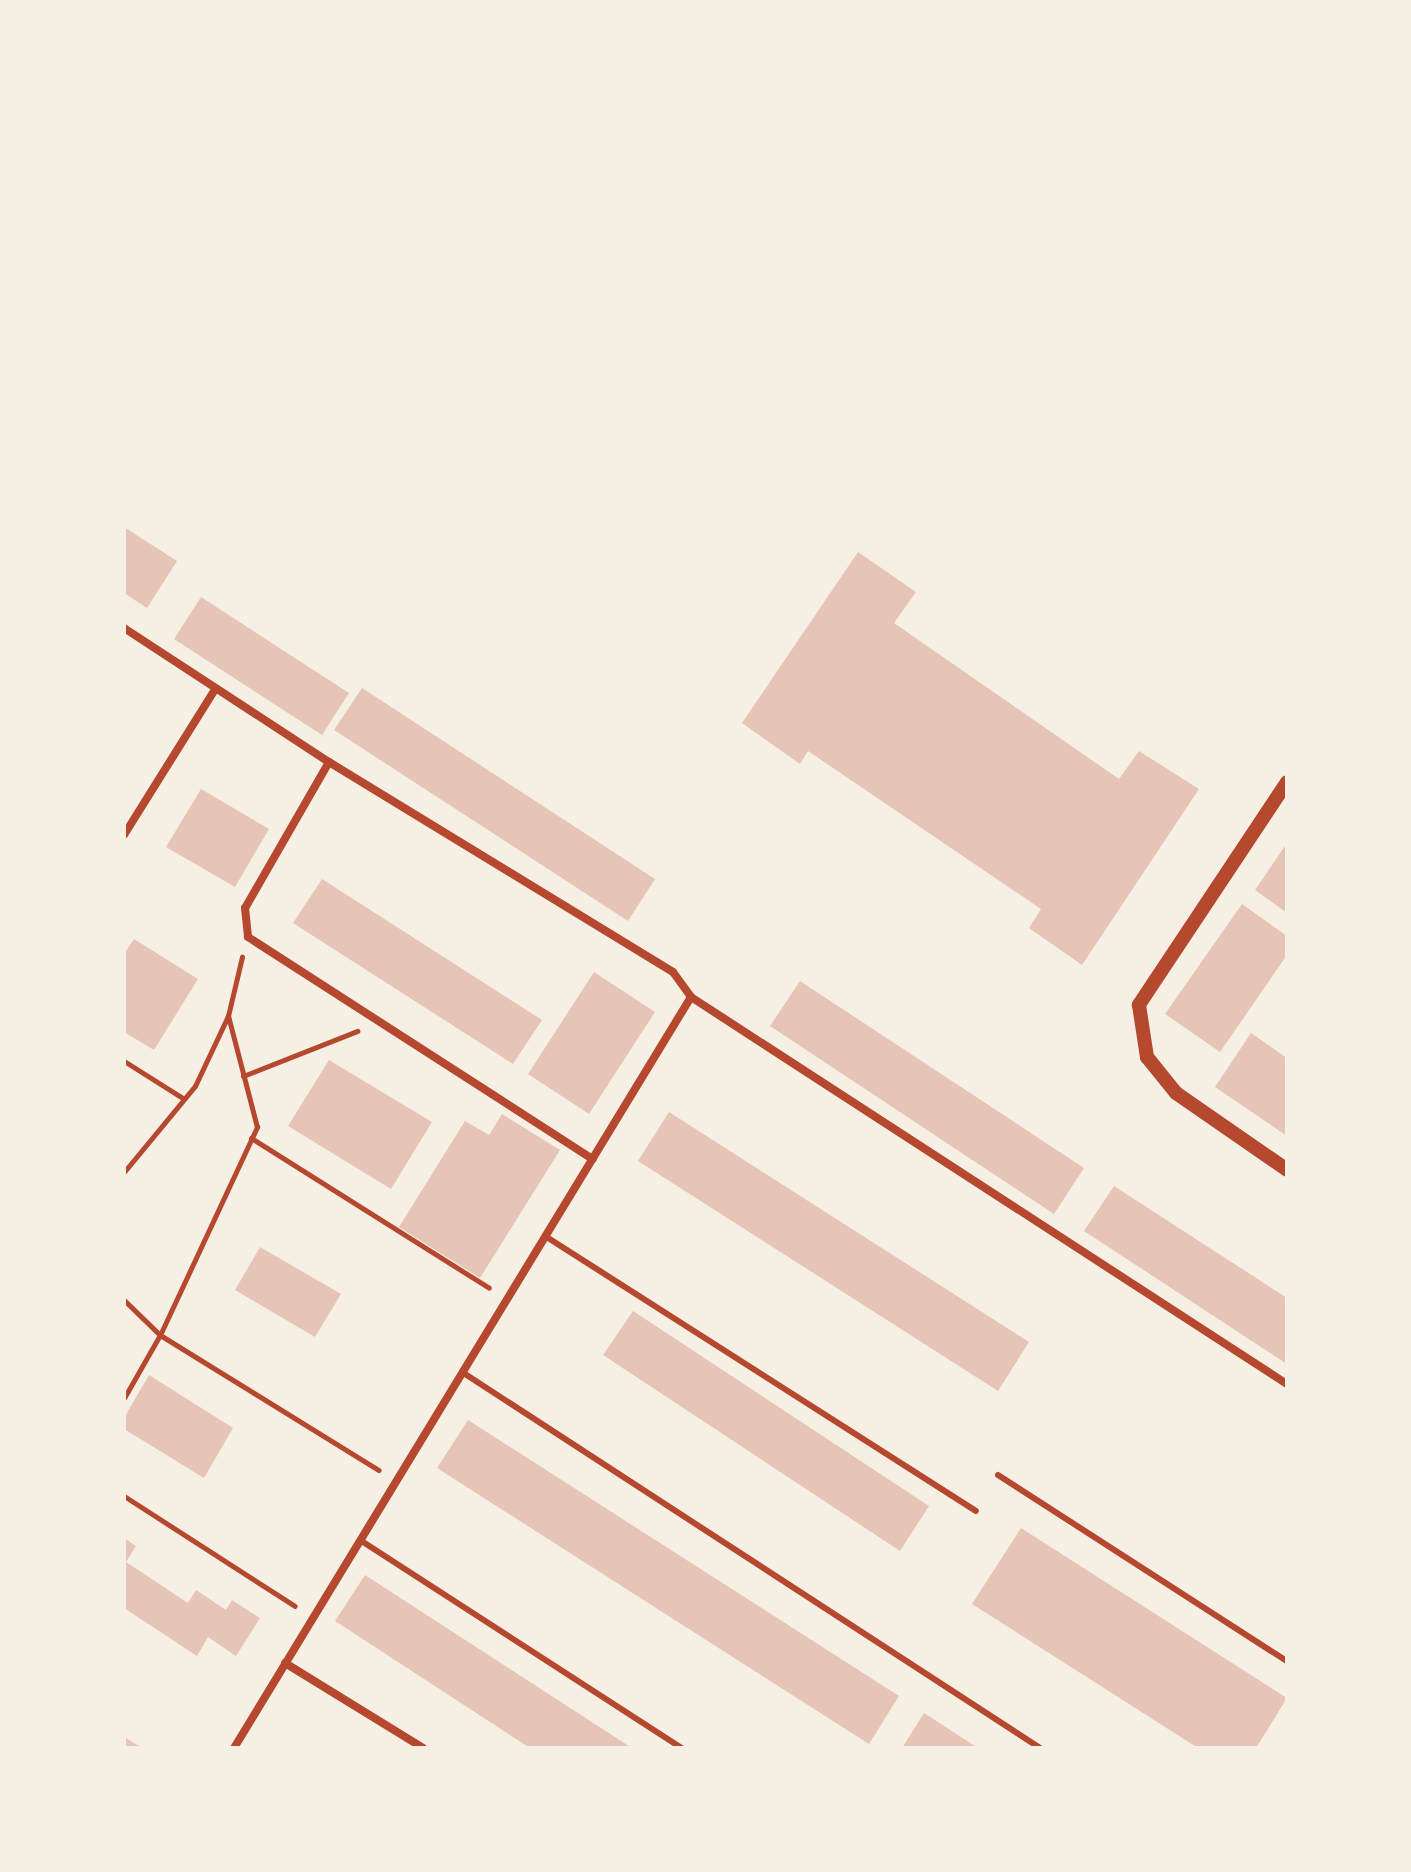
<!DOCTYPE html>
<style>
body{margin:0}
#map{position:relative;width:1411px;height:1872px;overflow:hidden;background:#f6efe4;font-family:"IBM Plex Sans",sans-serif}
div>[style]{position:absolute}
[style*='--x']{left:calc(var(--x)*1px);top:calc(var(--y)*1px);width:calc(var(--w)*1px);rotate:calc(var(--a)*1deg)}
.building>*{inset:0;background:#e6c5b7}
.path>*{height:5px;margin:-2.5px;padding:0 2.5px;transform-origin:2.5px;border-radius:2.5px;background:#b5482f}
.service>*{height:6px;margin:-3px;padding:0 3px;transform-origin:3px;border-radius:3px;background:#b5482f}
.minor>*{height:8px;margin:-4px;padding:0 4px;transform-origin:4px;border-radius:4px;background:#b5482f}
.tertiary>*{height:14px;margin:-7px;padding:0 7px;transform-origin:7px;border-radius:7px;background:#b5482f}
span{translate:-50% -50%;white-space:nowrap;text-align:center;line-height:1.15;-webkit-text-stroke:8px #f6efe4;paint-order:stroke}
.frame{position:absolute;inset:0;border:126px solid #f6efe4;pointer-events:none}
</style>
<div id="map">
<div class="building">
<div style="clip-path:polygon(124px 527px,177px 561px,147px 608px,124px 593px)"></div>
<div style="clip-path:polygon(858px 552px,916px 592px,894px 623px,1119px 779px,1139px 751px,1199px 789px,1082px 965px,1029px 928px,1041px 909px,808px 751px,800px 764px,742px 723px)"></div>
<div style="clip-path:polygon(201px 597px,349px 693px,322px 735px,174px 639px)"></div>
<div style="clip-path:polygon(362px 688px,655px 879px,628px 921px,334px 730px)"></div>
<div style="clip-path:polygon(201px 789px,269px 829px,235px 887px,166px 847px)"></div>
<div style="clip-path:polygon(1287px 843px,1287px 913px,1255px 890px)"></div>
<div style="clip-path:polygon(322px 879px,542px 1020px,513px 1064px,293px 923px)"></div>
<div style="clip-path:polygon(1242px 904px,1287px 936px,1287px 955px,1220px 1052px,1165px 1014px)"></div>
<div style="clip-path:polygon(134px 939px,198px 979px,154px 1050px,124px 1032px,124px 954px)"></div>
<div style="clip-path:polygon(594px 972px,655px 1012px,589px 1114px,528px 1074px)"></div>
<div style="clip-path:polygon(800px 981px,1084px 1168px,1054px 1214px,770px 1026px)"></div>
<div style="clip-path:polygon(1251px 1033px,1287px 1058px,1287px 1136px,1215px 1087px)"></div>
<div style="clip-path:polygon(329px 1060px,432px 1122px,391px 1189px,288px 1126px)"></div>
<div style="clip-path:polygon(669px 1112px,1029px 1342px,998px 1391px,638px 1161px)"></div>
<div style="clip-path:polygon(502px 1114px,560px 1150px,480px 1278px,399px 1227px,465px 1121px,489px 1135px)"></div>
<div style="clip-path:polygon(1114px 1186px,1287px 1298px,1287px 1364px,1084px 1231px)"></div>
<div style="clip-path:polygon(260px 1247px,341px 1294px,315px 1337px,235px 1290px)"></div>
<div style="clip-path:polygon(633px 1311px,929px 1506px,900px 1551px,603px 1355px)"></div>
<div style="clip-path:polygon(149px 1375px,233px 1428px,204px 1478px,124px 1429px,124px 1418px)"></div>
<div style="clip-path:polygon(468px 1420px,899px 1696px,869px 1744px,437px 1468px)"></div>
<div style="clip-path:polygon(1021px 1528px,1287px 1698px,1256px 1748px,1198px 1748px,972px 1604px)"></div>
<div style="clip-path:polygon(124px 1538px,136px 1546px,126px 1562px,188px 1603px,196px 1590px,226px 1610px,232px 1600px,260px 1618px,236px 1656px,208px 1637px,197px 1656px,124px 1608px)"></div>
<div style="clip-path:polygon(365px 1575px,632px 1748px,530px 1748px,335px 1621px)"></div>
<div style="clip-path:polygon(924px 1713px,978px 1748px,902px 1748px)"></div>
<div style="clip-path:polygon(124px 1737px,142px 1748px,124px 1748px)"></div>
</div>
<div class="path">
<div style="--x:124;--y:1061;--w:71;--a:32.3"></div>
<div style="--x:243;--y:1076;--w:123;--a:-21.5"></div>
<div style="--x:251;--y:1138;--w:281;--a:32.2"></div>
<div style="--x:124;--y:1172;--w:112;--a:-50.5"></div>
<div style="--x:195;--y:1086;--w:77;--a:-64.8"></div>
<div style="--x:228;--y:1016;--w:61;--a:-76.7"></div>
<div style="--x:124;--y:1300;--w:50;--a:44.2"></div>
<div style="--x:160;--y:1335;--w:257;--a:31.7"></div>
<div style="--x:124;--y:1398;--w:73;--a:-60.3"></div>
<div style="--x:160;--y:1335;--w:230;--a:-65"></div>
<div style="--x:257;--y:1127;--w:115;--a:-104.6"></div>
<div style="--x:124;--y:1496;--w:203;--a:32.8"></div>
</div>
<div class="service">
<div style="--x:545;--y:1236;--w:511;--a:32.54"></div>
<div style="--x:462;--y:1372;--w:690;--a:33.04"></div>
<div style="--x:998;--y:1475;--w:344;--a:32.8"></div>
<div style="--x:360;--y:1540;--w:383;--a:32.9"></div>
</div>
<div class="minor">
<div style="--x:124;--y:628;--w:245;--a:33.2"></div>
<div style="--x:329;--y:762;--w:403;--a:31.4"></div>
<div style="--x:673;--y:972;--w:31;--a:54"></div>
<div style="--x:691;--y:997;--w:711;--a:33"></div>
<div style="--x:329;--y:762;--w:168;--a:119.9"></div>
<div style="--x:245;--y:908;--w:29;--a:84"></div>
<div style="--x:248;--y:937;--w:410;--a:32.8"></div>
<div style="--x:124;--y:835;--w:173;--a:-58"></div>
<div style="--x:285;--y:1663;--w:162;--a:31.6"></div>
<div style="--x:234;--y:1748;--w:879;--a:-58.68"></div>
</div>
<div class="tertiary">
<div style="--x:1287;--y:782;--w:268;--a:123.6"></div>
<div style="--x:1139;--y:1005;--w:53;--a:81.3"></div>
<div style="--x:1147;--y:1057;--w:46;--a:51.1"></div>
<div style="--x:1176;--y:1093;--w:135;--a:34.7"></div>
</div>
<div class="frame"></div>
</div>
